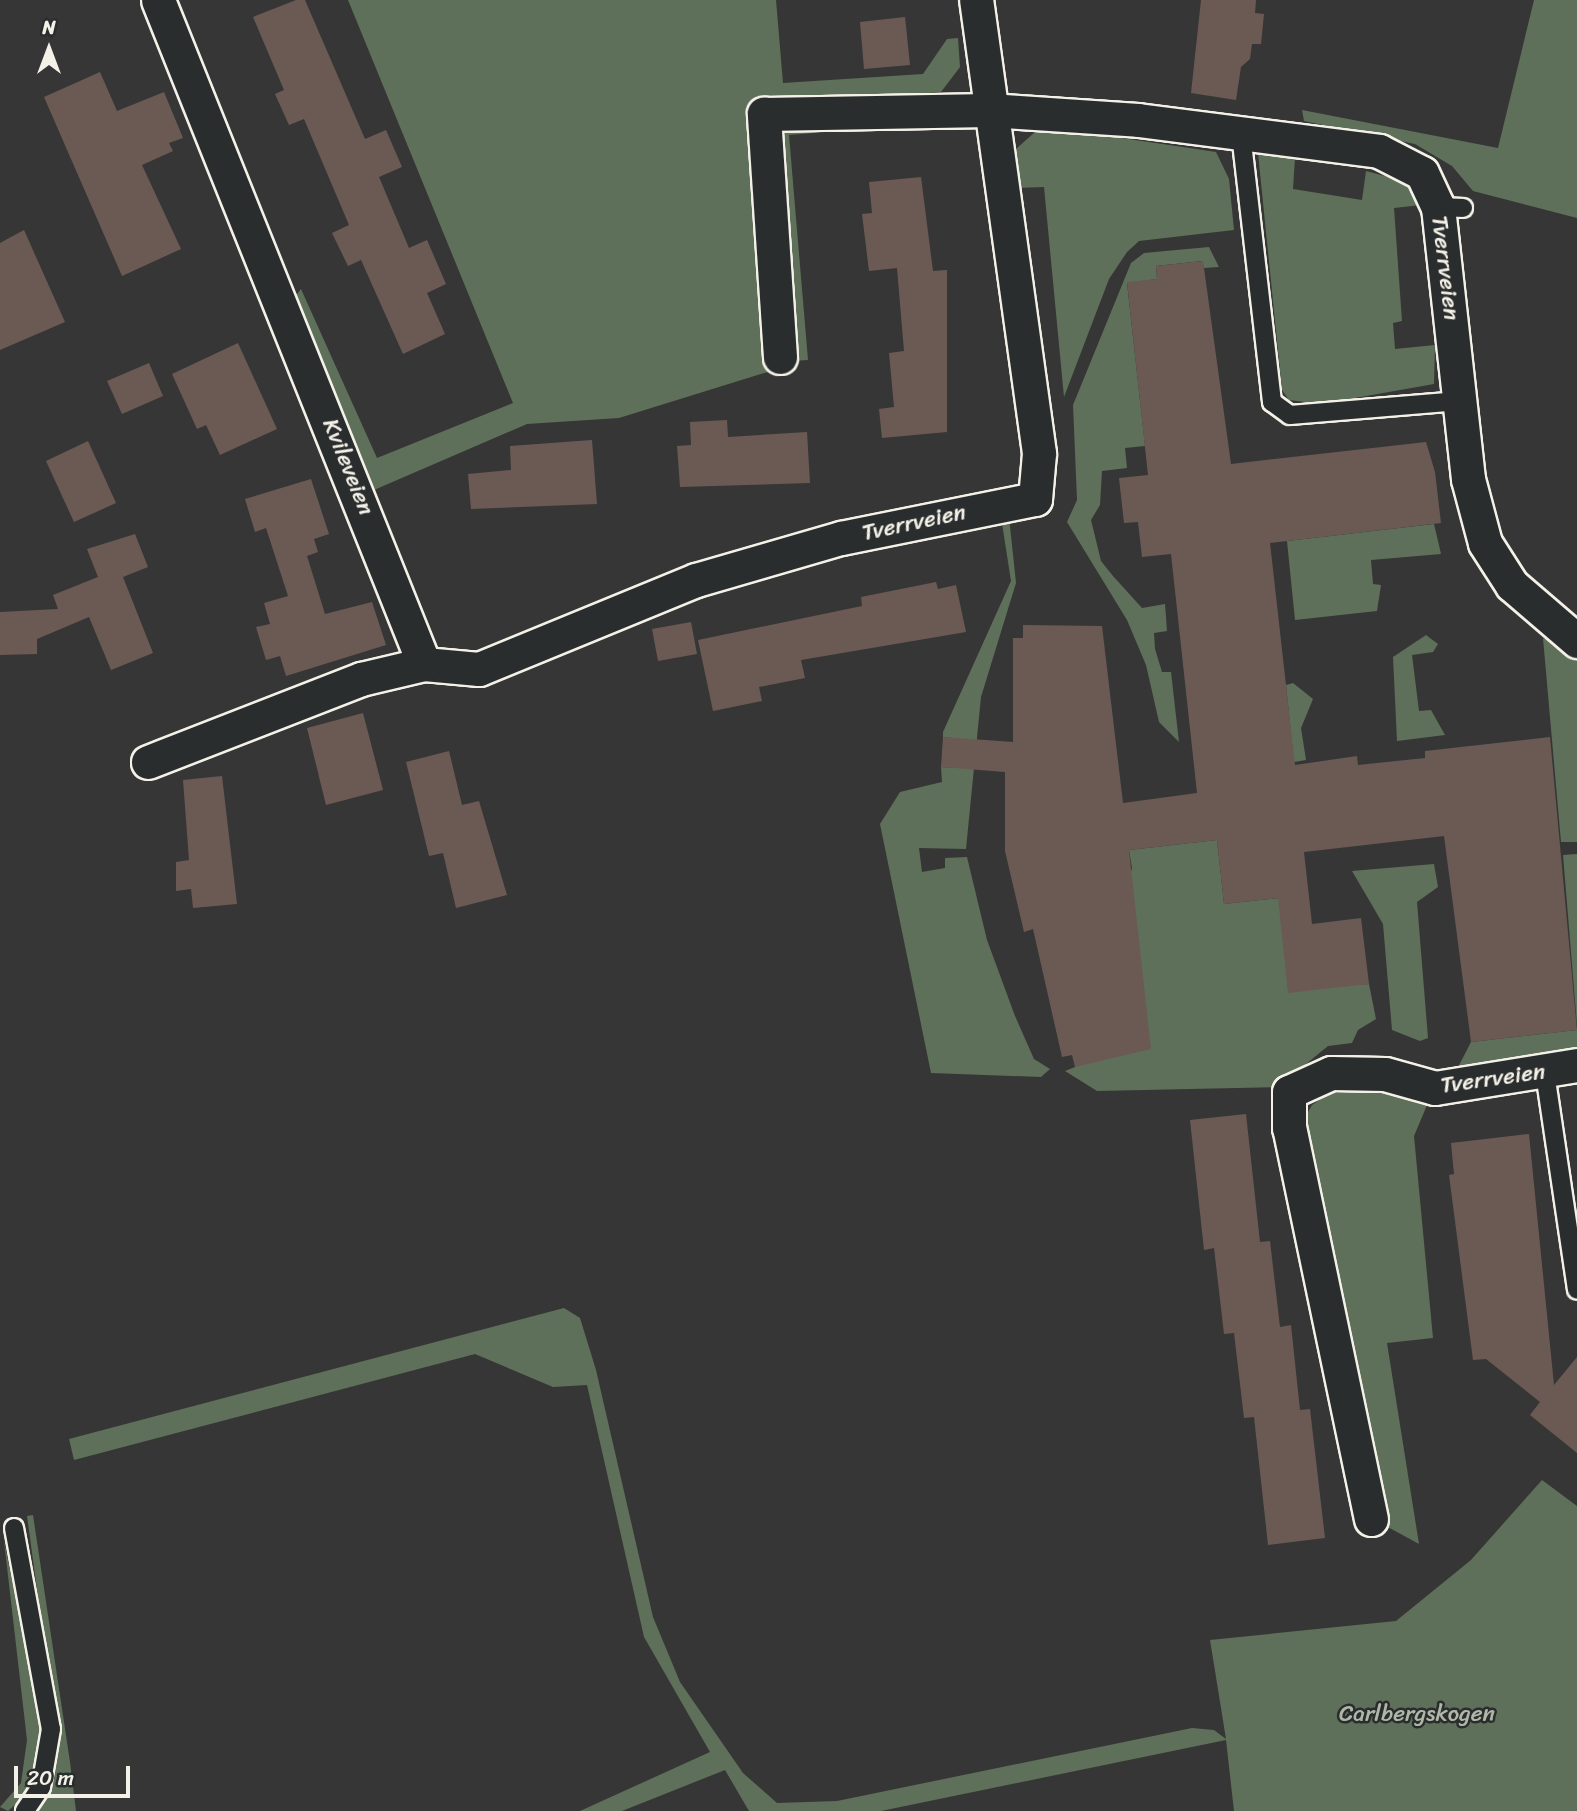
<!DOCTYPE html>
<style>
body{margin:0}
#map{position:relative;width:1577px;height:1811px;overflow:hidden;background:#373636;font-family:Sriracha,sans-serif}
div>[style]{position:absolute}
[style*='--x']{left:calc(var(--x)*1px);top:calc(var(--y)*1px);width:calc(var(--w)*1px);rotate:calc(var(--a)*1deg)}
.green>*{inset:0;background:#5e7059}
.building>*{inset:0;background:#6b5a54}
.roads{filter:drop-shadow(2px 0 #f4f1e8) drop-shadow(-2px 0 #f4f1e8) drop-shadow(0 2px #f4f1e8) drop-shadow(0 -2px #f4f1e8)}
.lane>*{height:18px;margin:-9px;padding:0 9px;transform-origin:9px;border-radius:9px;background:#2a2d2e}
.street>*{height:33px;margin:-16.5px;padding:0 16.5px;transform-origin:16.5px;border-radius:16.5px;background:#2a2d2e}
span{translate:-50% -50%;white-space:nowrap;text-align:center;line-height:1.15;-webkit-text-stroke:5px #2a2d2e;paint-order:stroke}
.street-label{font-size:23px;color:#f4f1e8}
.park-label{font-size:23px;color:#b0b7a8}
.north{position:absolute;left:14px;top:14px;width:70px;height:70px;-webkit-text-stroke:5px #2a2d2e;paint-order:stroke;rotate:0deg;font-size:19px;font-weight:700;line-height:28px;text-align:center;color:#f4f1e8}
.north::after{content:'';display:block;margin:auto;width:24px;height:32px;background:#f4f1e8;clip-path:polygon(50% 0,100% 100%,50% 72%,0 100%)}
.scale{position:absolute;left:14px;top:1766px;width:116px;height:32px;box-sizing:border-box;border:4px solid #f4f1e8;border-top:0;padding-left:9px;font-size:21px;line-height:24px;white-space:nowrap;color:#f4f1e8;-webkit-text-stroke:5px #2a2d2e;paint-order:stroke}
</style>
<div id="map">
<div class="green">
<div style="clip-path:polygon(348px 0,776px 0,783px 83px,923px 74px,947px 39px,958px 38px,960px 67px,941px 92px,760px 109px,774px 370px,619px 418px,527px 424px,374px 490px,294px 298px,301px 289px,377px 458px,513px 403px)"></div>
<div style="clip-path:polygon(1534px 0,1577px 0,1577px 218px,1473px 191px,1452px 166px,1415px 144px,1304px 121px,1302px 110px,1498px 148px)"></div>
<div style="clip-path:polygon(924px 124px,789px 135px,808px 360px,791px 361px,774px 127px)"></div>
<div style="clip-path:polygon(1075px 131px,1216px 152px,1229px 179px,1234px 230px,1139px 241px,1127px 252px,1109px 279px,1064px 397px,1044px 187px,1014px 188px,1010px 166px,1016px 149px,1035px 132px)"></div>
<div style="clip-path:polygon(1258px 153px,1295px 158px,1293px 189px,1362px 200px,1366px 171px,1407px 182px,1419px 196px,1421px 205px,1394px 208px,1402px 321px,1393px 323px,1395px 349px,1435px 345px,1434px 384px,1321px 404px,1289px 400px,1282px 390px)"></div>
<div style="clip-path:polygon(1209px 247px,1219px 267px,1204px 268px,1202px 261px,1156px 266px,1157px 279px,1127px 283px,1145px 446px,1125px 448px,1127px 468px,1102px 471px,1100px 505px,1091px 520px,1101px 561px,1113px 576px,1142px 608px,1165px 604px,1167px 631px,1154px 633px,1155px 649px,1162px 672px,1171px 672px,1179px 742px,1159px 722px,1146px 665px,1127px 620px,1067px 522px,1077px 500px,1073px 405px,1131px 263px,1144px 253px)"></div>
<div style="clip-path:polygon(1001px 517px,1009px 517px,1016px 583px,981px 697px,966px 849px,919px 848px,922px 872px,945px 868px,945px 858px,967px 857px,987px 940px,1015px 1016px,1034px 1059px,1050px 1069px,1041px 1077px,931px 1073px,880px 824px,900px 792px,942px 782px,941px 767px,960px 768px,961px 739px,943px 737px,943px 732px,1011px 581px)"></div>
<div style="clip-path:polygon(1434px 524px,1441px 554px,1371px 560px,1373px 584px,1381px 585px,1377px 611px,1295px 620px,1287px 541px)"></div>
<div style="clip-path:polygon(1426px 635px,1438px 644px,1433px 652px,1412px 655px,1419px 711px,1431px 710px,1445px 735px,1397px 741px,1393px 657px)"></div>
<div style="clip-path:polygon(1543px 638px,1577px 654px,1577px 842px,1561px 842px)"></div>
<div style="clip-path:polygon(1293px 683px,1313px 699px,1301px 728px,1306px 760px,1294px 762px,1286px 685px)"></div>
<div style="clip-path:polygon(1217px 840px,1224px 904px,1279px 898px,1288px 989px,1369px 984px,1376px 1019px,1358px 1030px,1352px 1043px,1328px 1046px,1278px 1087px,1097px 1091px,1065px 1071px,1075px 1067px,1132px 868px,1129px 850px)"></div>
<div style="clip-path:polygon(1577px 854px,1577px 1025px,1563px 855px)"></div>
<div style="clip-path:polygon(1434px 864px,1438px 887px,1417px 902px,1428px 1038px,1420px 1041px,1392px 1030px,1383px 924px,1352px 871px)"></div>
<div style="clip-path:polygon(1577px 1030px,1577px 1051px,1454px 1075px,1471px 1042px)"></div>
<div style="clip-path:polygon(1343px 1084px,1430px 1098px,1414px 1136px,1433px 1338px,1387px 1343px,1419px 1544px,1386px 1526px,1303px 1121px,1312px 1105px)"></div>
<div style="clip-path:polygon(564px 1308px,580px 1318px,596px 1370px,653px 1617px,680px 1682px,743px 1773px,777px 1803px,837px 1801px,1192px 1728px,1214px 1730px,1226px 1739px,1210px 1640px,1396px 1621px,1471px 1560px,1542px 1480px,1577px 1506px,1577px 1811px,1234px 1811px,1226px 1740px,881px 1811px,749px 1811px,725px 1770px,622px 1811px,580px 1811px,710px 1752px,644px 1637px,587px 1385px,553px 1387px,475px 1354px,74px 1460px,69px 1439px)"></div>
<div style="clip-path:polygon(33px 1515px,70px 1762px,76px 1811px,39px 1811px,54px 1780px,57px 1736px,27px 1516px)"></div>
<div style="clip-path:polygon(4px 1541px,39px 1710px,41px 1766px,29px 1792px,8px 1811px,0 1807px,21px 1783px,27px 1740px)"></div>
</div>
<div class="building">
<div style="clip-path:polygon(296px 0,305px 0,365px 139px,386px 130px,402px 167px,379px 177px,409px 248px,427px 240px,446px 284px,427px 293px,445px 334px,403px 354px,361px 260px,348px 266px,332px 233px,349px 225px,304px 119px,289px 125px,275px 94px,284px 90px,253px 17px)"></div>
<div style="clip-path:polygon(1201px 0,1256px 0,1255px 13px,1264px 14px,1261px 44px,1252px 44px,1250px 59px,1241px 67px,1236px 100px,1191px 93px)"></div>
<div style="clip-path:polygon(905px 17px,910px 65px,864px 69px,860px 22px)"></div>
<div style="clip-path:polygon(100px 72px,117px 111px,164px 92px,183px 138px,169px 143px,173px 151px,142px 165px,181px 249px,122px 276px,44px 97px)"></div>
<div style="clip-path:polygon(921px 177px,933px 271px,947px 270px,947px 432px,882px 438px,879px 409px,894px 407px,889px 353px,904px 351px,897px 268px,869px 271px,862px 214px,872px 213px,869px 182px)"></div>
<div style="clip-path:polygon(24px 230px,65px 322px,0 350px,0 243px)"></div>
<div style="clip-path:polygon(1203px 261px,1231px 464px,1426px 442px,1435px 472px,1441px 523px,1270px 543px,1295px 765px,1357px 756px,1358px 765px,1425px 758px,1425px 751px,1550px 737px,1577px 1030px,1471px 1042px,1444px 836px,1304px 852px,1312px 924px,1361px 918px,1369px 984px,1288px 993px,1278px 898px,1224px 904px,1217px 840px,1129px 850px,1151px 1049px,1075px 1067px,1072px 1055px,1062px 1057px,1033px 929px,1024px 932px,1005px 851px,1005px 772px,941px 767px,943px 737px,1013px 742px,1013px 638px,1023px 638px,1023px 625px,1102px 626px,1123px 803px,1197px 793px,1171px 554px,1142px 557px,1138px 522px,1124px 523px,1119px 478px,1148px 475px,1127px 282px,1157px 279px,1156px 266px)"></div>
<div style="clip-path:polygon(238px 343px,277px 429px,220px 455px,206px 425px,197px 429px,172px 374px)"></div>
<div style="clip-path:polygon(149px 363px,163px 396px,122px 414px,107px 381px)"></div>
<div style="clip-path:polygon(727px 420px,728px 437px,807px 432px,810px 483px,680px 487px,677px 446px,691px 445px,690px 422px)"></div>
<div style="clip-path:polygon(592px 440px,597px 504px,471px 509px,468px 474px,511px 470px,510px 446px)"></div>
<div style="clip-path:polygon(88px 441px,116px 503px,74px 522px,46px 461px)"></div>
<div style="clip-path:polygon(311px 479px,329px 534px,314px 539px,318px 552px,307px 556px,325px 614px,372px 602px,386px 645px,286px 676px,280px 656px,266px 660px,256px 627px,270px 624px,264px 603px,288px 596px,266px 528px,255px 532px,245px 499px)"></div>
<div style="clip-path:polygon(135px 534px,148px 567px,123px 577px,153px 653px,111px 670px,89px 617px,37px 639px,37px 654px,0 655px,0 612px,58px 609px,53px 595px,98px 577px,87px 549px)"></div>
<div style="clip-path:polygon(936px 582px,938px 589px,956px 585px,966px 632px,801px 660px,805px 678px,759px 687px,762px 701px,713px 711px,698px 640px,862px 606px,861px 597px)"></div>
<div style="clip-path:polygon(691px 622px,697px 654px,658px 661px,652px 629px)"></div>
<div style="clip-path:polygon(363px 713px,383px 790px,326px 805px,307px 728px)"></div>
<div style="clip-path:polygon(449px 751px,462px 805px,479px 801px,507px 895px,456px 908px,443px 853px,429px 856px,406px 762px)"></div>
<div style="clip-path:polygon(222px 776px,237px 904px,193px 908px,191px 889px,176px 891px,176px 862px,189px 860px,183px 780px)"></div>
<div style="clip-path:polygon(1246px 1114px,1260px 1242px,1270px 1241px,1280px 1327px,1291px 1325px,1300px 1410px,1310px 1409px,1325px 1538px,1268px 1545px,1254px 1417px,1244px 1418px,1234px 1333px,1224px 1334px,1214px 1248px,1204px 1250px,1190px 1120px)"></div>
<div style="clip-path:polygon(1529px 1134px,1554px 1385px,1577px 1357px,1577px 1453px,1530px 1415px,1540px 1402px,1486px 1359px,1473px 1360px,1449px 1175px,1454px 1174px,1451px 1143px)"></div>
</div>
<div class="roads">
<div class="lane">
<div style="--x:1241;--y:134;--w:270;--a:83.4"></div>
<div style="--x:1272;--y:402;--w:22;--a:36"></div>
<div style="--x:1290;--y:415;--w:173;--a:-4.7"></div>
<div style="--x:1438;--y:207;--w:25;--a:2"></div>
<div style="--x:1545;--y:1073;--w:219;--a:81.6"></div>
<div style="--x:14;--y:1528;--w:204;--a:79.6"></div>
<div style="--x:51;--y:1729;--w:59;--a:99.8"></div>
<div style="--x:41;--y:1787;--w:29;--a:124"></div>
</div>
<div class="street">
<div style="--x:780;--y:357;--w:244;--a:-93.8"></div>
<div style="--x:764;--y:114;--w:225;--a:-1"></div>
<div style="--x:989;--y:110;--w:149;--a:3.8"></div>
<div style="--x:1138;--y:120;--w:243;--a:7.3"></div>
<div style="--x:1379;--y:151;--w:48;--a:27.1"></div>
<div style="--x:1422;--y:173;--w:38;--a:65"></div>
<div style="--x:1438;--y:207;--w:274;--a:83.7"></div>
<div style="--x:1468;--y:479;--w:66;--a:75.1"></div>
<div style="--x:1485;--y:543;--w:50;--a:57.3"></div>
<div style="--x:1512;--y:585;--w:86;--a:40.7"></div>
<div style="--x:424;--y:664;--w:55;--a:5.2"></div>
<div style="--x:479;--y:669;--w:235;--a:-22.3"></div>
<div style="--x:696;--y:580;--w:151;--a:-16.2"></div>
<div style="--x:841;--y:538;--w:198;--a:-11.4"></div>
<div style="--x:1035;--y:499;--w:46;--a:-85"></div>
<div style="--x:1039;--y:453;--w:457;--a:-97.9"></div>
<div style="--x:148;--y:762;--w:229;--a:-21.3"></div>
<div style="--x:361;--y:679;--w:65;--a:-13.4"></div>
<div style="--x:424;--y:664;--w:715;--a:-111.83"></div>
<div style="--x:1371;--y:1519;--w:400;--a:-101.8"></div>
<div style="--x:1289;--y:1128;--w:36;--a:-90"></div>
<div style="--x:1289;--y:1092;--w:46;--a:-24.3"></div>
<div style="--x:1331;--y:1073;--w:54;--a:1.1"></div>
<div style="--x:1385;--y:1074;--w:52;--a:15.6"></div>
<div style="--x:1435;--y:1088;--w:144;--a:-9.2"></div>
</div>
</div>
<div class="street-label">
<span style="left:1445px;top:268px;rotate:83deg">Tverrveien</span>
<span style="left:348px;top:467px;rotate:68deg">Kvileveien</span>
<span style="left:914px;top:523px;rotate:-12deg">Tverrveien</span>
<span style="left:1493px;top:1079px;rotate:-8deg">Tverrveien</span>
</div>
<div class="park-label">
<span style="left:1417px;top:1714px">Carlbergskogen</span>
</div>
<div class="north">N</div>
<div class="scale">20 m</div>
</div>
